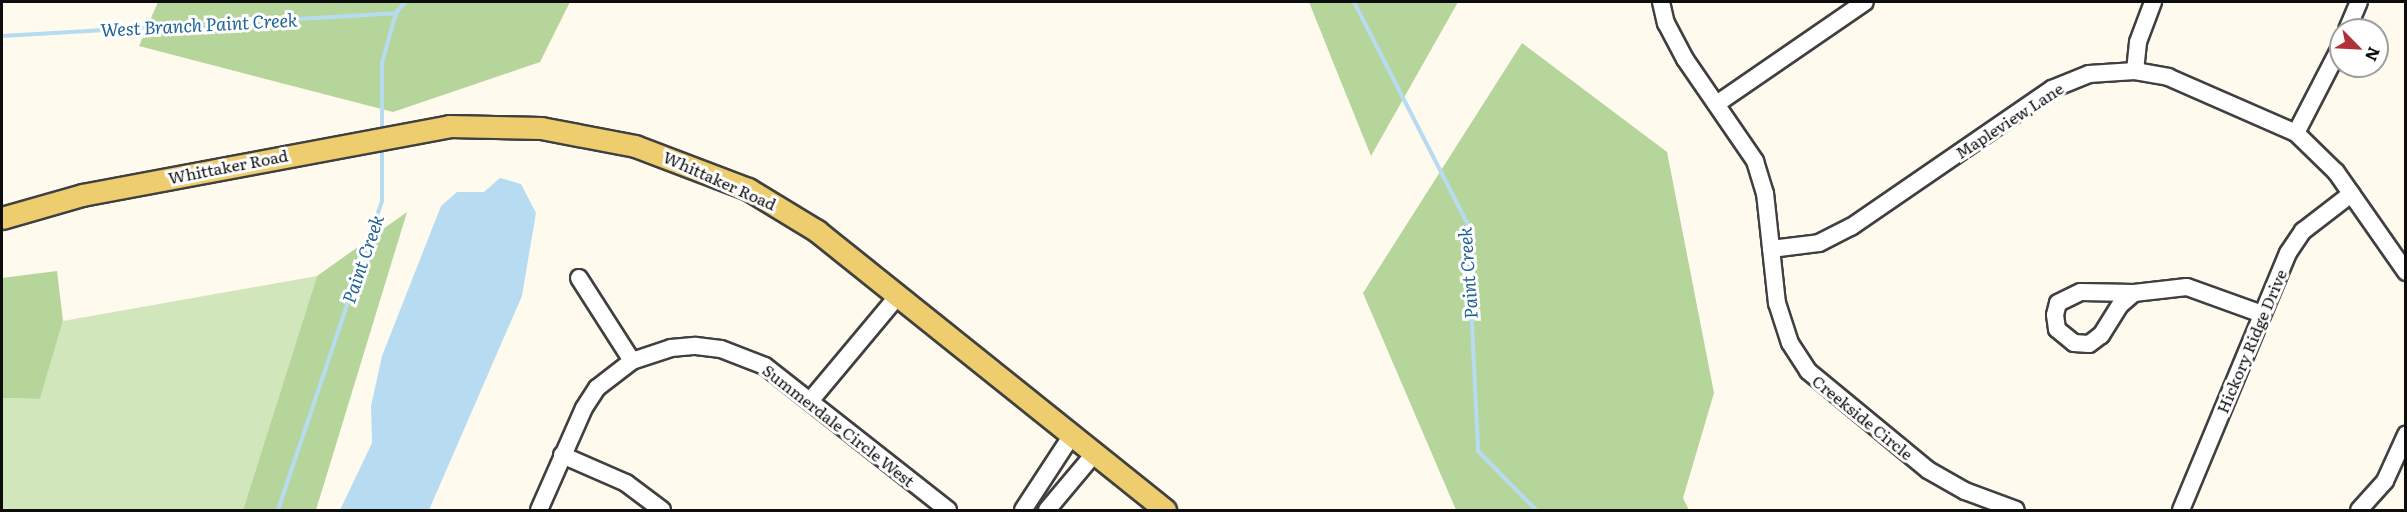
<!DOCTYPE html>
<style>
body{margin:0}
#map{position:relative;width:2407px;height:512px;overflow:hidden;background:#fefaee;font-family:Literata,serif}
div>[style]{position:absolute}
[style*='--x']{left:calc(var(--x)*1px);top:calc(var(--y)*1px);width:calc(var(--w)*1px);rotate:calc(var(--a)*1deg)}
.green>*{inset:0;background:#d1e6ba}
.forest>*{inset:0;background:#b6d59b}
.water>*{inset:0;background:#b7dcf1}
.stream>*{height:4px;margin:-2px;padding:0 2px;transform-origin:2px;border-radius:2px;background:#b7dcf1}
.roads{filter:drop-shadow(2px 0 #404040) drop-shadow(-2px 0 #404040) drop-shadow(0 2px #404040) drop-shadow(0 -2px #404040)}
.minor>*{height:16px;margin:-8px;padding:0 8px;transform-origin:8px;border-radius:8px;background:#fff}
.major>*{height:21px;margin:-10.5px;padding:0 10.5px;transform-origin:10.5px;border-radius:10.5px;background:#eecd6e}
span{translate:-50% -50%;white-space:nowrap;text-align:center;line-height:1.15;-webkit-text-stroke:6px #fff;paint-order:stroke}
.street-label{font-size:16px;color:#0d0d0d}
.water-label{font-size:18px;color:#206495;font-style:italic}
.frame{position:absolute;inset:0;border:3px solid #0d0d0d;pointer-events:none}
.north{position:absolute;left:2329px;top:18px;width:60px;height:60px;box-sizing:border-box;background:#fff;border:2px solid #9e9e9e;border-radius:50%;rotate:114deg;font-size:16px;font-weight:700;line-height:24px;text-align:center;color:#0d0d0d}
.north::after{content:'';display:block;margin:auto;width:21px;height:27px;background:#b23038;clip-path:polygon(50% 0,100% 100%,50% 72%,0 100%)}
</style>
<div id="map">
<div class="green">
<div style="clip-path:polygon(317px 276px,243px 510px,2px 510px,2px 398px,40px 399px,63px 321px)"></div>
</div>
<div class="forest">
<div style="clip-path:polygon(158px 2px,570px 2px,540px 62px,393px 112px,139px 46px)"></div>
<div style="clip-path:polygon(1309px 2px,1458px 2px,1371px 156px,1333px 62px)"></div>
<div style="clip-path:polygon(1522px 43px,1667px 152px,1714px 393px,1683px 498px,1689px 510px,1456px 510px,1363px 293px)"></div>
<div style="clip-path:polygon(407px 212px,316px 510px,243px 510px,317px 276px)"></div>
<div style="clip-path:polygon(57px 271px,63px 321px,40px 399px,2px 398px,2px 278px)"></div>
</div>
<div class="water">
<div style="clip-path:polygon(500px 178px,521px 184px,536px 213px,522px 296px,429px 510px,340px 510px,372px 443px,371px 406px,382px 356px,441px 206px,457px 192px,484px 192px)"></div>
</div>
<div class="stream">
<div style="--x:1354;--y:2;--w:248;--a:62.9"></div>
<div style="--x:1467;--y:223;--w:228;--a:87.2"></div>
<div style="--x:1478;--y:451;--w:83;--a:45.5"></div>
<div style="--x:2;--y:36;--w:395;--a:-3.3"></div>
<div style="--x:382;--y:130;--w:67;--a:-90"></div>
<div style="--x:382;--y:63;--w:52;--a:-74.4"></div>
<div style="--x:396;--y:13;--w:14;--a:-51"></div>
<div style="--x:278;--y:510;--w:326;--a:-71.4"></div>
<div style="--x:382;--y:201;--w:54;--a:-90"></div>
</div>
<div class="roads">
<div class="minor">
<div style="--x:1661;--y:2;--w:22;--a:77"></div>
<div style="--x:1666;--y:23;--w:41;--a:62.2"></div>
<div style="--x:1685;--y:59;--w:124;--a:55.5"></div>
<div style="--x:1755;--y:161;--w:34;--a:73"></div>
<div style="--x:1765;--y:193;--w:111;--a:83.8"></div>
<div style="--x:1777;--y:303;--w:42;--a:72"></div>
<div style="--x:1790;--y:343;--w:33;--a:57"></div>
<div style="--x:1808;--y:371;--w:156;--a:39.5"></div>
<div style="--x:1928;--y:470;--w:43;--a:29.6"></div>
<div style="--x:1965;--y:491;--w:54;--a:20.4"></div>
<div style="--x:2347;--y:30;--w:30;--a:-67"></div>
<div style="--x:2135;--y:71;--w:29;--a:-84"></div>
<div style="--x:2138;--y:42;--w:43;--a:-69.4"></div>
<div style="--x:1718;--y:103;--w:178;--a:-34.5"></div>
<div style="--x:2296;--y:133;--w:98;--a:-62.7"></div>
<div style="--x:1771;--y:249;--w:48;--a:-7.1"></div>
<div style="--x:1819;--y:243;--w:36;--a:-27"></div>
<div style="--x:1851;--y:227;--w:244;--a:-34.5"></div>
<div style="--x:2052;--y:89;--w:40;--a:-22"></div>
<div style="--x:2089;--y:74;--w:46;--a:-3.7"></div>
<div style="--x:2135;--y:71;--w:34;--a:10"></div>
<div style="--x:2168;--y:77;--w:140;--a:23.6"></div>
<div style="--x:2296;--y:133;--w:56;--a:44.3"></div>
<div style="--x:2336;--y:172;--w:122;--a:55"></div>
<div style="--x:579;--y:278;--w:98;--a:57.4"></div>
<div style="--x:2134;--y:293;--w:18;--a:139"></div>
<div style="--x:2120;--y:305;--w:36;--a:122"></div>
<div style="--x:2101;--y:335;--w:15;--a:143"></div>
<div style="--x:2089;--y:344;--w:15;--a:-176"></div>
<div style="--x:2074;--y:343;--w:22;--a:-141"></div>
<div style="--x:2057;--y:329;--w:14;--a:-98"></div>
<div style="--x:2055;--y:315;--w:12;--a:-76"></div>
<div style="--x:2058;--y:303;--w:25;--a:-26"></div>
<div style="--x:2081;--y:292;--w:53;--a:1.1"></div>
<div style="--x:2134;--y:293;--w:53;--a:-6.5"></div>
<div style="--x:2187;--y:287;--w:80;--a:19.8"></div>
<div style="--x:810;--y:401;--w:136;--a:-50.1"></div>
<div style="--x:562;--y:455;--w:70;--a:23.6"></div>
<div style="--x:626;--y:483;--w:45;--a:36.9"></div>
<div style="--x:539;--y:510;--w:111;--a:-66.2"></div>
<div style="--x:584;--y:408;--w:24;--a:-57"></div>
<div style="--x:597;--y:388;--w:44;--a:-37.6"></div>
<div style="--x:632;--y:361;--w:41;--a:-18.4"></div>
<div style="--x:671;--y:348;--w:25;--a:-5"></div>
<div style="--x:696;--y:346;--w:25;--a:7"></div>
<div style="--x:721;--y:349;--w:47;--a:21.1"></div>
<div style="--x:765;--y:366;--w:233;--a:38.2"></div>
<div style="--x:1023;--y:510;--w:90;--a:-56.8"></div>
<div style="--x:1047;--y:510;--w:73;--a:-50"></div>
<div style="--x:2181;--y:510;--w:278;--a:-67.4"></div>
<div style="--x:2288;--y:253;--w:27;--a:-56"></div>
<div style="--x:2303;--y:231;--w:61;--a:-37.6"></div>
<div style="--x:2359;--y:510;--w:39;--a:-48"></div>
<div style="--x:2385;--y:481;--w:51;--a:-65.5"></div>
</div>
<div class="major">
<div style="--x:2;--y:218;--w:83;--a:-16"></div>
<div style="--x:82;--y:195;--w:373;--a:-10.6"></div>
<div style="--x:449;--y:126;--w:92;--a:1.2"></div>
<div style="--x:541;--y:128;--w:96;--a:10.8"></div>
<div style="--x:635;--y:146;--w:121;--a:20.8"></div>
<div style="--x:748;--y:189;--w:81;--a:31.3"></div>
<div style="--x:817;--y:231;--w:446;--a:38.7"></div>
</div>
</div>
<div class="street-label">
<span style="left:2009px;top:120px;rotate:-33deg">Mapleview Lane</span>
<span style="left:228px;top:166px;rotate:-11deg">Whittaker Road</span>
<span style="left:720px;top:180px;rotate:24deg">Whittaker Road</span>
<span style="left:2251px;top:341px;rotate:-67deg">Hickory Ridge Drive</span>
<span style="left:1863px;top:417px;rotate:39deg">Creekside Circle</span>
<span style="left:839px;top:425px;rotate:38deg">Summerdale Circle West</span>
</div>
<div class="water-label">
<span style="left:199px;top:25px;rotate:-3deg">West Branch Paint Creek</span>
<span style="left:363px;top:259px;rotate:-71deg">Paint Creek</span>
<span style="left:1468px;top:273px;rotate:-94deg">Paint Creek</span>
</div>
<div class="frame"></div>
<div class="north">N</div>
</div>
